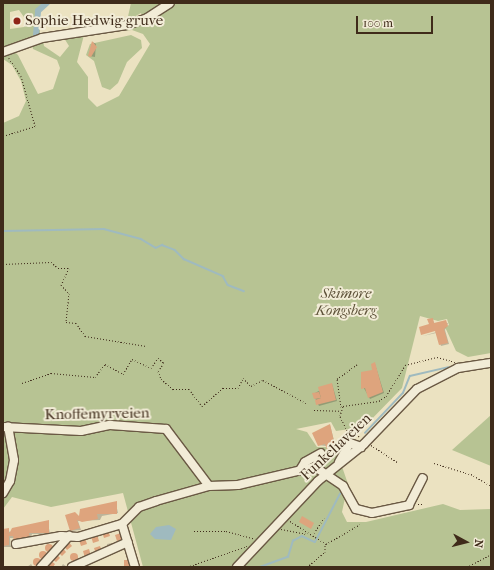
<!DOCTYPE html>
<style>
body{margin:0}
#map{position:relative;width:494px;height:570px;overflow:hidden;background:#ebe2c1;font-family:"IM FELL French Canon",serif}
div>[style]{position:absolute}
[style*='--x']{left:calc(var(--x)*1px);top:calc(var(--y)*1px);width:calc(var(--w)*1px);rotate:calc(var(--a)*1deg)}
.green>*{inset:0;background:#b7c393}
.water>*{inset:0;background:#9fbabf}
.shadow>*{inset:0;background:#0003}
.stream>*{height:1.5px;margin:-0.75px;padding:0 0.75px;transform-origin:0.75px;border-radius:0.75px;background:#9fbabf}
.canal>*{height:5.5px;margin:-2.75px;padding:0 2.75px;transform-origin:2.75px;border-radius:2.75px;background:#9fbabf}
.building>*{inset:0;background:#dea47d}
.round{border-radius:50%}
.path>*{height:1px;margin-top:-0.5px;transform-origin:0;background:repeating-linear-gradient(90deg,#3f2b1a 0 1px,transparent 0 3px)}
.roads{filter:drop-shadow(1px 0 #6a5944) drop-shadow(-1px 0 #6a5944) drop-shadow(0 1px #6a5944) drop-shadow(0 -1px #6a5944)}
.minor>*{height:8px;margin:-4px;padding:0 4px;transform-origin:4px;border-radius:4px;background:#f2ecd7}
.dots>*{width:11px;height:11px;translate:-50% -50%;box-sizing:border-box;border:2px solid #f2ecd7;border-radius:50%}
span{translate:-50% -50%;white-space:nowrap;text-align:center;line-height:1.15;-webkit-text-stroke:4px #f2ecd7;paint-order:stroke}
.poi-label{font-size:15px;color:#3f2b1a}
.left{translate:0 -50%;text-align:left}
.park-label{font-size:15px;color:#5d5138;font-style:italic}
.street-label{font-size:15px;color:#3f2b1a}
.frame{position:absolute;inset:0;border:4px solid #3f2b1a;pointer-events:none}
.north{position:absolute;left:446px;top:522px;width:40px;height:40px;-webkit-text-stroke:3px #f2ecd7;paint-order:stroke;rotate:97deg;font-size:11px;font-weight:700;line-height:16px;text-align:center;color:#3f2b1a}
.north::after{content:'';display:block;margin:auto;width:14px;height:18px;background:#3f2b1a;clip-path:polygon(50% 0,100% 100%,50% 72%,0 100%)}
.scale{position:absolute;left:356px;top:16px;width:77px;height:18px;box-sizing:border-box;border:2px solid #3f2b1a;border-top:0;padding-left:5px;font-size:12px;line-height:14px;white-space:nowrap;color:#3f2b1a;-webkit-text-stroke:3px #f2ecd7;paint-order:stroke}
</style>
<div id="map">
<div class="green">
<div style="clip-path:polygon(evenodd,3px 3px,50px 3px,40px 12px,40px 36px,10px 48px,18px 55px,38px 94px,53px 89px,60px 68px,57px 60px,33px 49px,32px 45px,43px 40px,44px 46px,60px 57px,69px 46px,64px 38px,84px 35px,77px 62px,88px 77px,88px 98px,97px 107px,119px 96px,150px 44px,143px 34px,132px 30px,96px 33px,144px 21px,141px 13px,127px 21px,131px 3px,491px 3px,491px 353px,468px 357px,456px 351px,445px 327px,449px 325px,447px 319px,438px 321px,420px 316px,402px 388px,364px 427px,336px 431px,331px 422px,296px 429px,307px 432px,317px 447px,330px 447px,338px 455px,348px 484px,342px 512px,347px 522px,366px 522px,443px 504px,460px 510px,491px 509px,491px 567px,143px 567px,123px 493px,51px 507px,12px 497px,3px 509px,3px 123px,19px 116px,26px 101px,21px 81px,12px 65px,3px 59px,3px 3px,19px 10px,26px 20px,24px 27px,10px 29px,10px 12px,19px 10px)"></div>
<div style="clip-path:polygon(131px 35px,141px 40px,142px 48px,127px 62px,118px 83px,110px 90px,102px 87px,94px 61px,86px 55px,90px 44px)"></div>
<div style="clip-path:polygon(491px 415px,491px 466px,452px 450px)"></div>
</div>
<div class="water">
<div style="clip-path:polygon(169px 525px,176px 529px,171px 540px,155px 539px,150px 534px,156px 527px)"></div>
</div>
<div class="shadow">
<div style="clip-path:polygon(93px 42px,96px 44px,95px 57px,89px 56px)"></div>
<div style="clip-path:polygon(432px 319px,435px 324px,448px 323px,445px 330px,449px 344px,441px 346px,436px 333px,423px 336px,440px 331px,430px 325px)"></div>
<div style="clip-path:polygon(375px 364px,384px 393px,370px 399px,361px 383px,373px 370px)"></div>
<div style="clip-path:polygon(332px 384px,337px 401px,319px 406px,313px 394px)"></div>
<div style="clip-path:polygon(330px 425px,337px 452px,331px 453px,326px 446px,318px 445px)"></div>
<div style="clip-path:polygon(116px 504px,118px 513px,102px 516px,100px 520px,78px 521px,81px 530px,71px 531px,66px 516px,80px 519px)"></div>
<div style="clip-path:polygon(48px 523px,50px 534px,32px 534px,31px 539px,10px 538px,11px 547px,3px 547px,3px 530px,11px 532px)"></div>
<div style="clip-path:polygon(112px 543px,114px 548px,108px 549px,107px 544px)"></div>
<div style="clip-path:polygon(48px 544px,54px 548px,51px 552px,46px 548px)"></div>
<div style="clip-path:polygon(43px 552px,48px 557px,45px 560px,40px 555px)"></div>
<div style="clip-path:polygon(74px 554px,79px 559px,76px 562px,71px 557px)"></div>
<div style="clip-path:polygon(37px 558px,42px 563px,36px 565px,34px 562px)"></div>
<div style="clip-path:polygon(31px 564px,33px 567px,27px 567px)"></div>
<div style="clip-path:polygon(63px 564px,67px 567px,61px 567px)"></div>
</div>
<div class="stream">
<div style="--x:3;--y:231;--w:101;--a:-1.1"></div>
<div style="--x:104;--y:229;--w:38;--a:15"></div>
<div style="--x:141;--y:239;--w:17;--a:31"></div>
<div style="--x:156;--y:248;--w:7;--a:-27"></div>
<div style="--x:162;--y:245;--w:14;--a:21"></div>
<div style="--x:175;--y:250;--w:13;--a:45"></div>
<div style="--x:184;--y:259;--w:43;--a:23.6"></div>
<div style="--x:223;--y:276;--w:10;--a:61"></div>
<div style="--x:228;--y:285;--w:17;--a:21"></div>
<div style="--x:365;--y:433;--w:55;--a:-46.5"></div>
<div style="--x:403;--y:393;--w:18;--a:-68"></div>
<div style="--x:410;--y:376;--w:39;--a:-13"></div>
<div style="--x:260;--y:567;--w:30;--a:-20"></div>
<div style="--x:288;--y:557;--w:17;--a:-73"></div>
<div style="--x:293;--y:541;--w:10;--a:-29"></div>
<div style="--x:302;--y:536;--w:14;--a:25"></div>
<div style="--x:315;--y:542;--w:54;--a:-62.5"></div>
</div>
<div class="canal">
<div style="--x:36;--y:35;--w:24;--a:-85"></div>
<div style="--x:38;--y:11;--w:12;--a:-42"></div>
</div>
<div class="building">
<div style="clip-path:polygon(92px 41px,97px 47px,91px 57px,88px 56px)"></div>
<div style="clip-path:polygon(433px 318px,434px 323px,446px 320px,448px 326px,444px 329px,448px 343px,439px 345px,435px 331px,421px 335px,419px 327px,429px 324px,427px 319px)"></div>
<div style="clip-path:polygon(375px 362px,383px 392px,368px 398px,365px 388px,361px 389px,361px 372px,372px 370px,371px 364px)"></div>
<div style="clip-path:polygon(332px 383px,336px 400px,316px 405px,315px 400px,321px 398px,318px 387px)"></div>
<div style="clip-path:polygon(319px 392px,321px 398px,314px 399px,312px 393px)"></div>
<div style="clip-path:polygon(330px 424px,336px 450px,328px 452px,325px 444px,318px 446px,312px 433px)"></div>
<div style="clip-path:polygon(117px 501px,117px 514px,97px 514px,98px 519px,82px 522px,77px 520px,80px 528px,70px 531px,65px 515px,75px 512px,79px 516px,80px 509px)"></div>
<div style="clip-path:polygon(302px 516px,314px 523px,311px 529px,299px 522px)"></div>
<div style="clip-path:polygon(49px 520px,49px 533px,29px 533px,30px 538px,14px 541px,13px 536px,9px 536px,9px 545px,3px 546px,3px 529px,9px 528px,9px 534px,12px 528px)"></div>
<div style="clip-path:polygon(108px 530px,110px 536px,104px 538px,102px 532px)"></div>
<div style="clip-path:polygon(121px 533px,123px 539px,117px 541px,115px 535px)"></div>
<div style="clip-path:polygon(97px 534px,99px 541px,93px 543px,91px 536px)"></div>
<div style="clip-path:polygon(85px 538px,87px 544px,81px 546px,79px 540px)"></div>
<div style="clip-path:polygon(68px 541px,72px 546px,67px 550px,63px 545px)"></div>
<div class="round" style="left:45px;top:544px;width:8px;height:8px"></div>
<div style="clip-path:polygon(100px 546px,102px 552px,96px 554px,94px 548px)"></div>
<div style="clip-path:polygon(62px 547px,66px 552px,62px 556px,57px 551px)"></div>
<div style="clip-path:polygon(89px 549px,91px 556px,85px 558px,83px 551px)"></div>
<div class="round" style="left:39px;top:551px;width:8px;height:8px"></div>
<div style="clip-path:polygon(56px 553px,60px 558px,56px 562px,51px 558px)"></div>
<div class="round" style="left:70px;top:553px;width:8px;height:8px"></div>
<div class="round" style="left:33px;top:558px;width:8px;height:8px"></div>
<div style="clip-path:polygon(50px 560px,55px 564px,53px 567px,46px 566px)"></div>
<div style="clip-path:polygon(124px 560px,130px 560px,130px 567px,124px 566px)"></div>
</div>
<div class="path">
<div style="--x:3;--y:136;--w:34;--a:-17"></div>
<div style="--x:35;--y:126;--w:52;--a:-105.6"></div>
<div style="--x:21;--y:76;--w:22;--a:-124"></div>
<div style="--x:3;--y:264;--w:48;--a:-2.4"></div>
<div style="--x:51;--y:262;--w:9;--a:41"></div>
<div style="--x:58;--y:268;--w:11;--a:0"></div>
<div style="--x:69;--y:268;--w:19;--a:115"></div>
<div style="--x:61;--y:285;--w:11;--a:45"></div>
<div style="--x:69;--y:293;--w:29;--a:96"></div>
<div style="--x:66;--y:322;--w:10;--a:6"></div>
<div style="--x:76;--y:323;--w:16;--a:55"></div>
<div style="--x:85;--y:336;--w:62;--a:9.3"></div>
<div style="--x:22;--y:383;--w:31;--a:-19"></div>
<div style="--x:51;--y:373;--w:44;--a:5.2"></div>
<div style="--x:95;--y:377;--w:16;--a:-52"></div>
<div style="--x:105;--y:364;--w:21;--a:29"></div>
<div style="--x:123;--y:374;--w:17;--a:-59"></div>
<div style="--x:132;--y:359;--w:21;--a:25"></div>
<div style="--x:151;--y:368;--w:12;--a:-55"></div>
<div style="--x:158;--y:358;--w:8;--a:40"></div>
<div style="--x:164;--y:363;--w:10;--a:127"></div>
<div style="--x:158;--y:371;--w:9;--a:69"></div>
<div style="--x:161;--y:379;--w:16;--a:40"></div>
<div style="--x:173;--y:389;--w:16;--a:0"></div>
<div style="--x:189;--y:389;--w:21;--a:53"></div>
<div style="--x:202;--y:406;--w:28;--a:-41"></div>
<div style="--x:223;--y:388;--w:15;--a:0"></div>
<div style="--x:238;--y:388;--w:11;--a:-63"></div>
<div style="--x:243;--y:378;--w:11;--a:45"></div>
<div style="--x:251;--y:386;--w:13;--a:-27"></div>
<div style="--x:263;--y:380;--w:49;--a:28.1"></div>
<div style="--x:341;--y:407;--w:28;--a:-98"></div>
<div style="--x:337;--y:379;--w:26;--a:-36"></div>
<div style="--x:314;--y:410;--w:25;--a:2"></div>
<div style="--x:355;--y:431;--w:9;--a:54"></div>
<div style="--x:350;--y:436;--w:22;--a:-117"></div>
<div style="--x:340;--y:416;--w:10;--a:-73"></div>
<div style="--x:343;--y:406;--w:36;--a:-8"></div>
<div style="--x:379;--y:401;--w:9;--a:-36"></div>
<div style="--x:386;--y:396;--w:36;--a:-58"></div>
<div style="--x:405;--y:365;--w:33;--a:-14"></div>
<div style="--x:437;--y:357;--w:20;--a:15"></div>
<div style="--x:371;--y:445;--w:33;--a:33"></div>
<div style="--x:434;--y:463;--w:39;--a:17"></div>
<div style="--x:471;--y:474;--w:23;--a:31"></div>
<div style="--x:418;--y:504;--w:4;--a:0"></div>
<div style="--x:290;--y:521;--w:43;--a:32.6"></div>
<div style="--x:326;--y:544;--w:39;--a:-30"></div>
<div style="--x:281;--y:529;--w:25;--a:11"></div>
<div style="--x:194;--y:531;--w:32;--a:0"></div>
<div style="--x:226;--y:531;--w:30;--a:15"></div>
<div style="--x:314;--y:533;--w:18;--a:-56"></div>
<div style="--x:187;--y:567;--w:64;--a:-19.3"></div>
<div style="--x:307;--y:567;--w:23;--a:-40"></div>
<div style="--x:325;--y:552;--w:8;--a:-90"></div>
<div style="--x:467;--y:567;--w:27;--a:-28"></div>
</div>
<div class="roads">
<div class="minor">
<div style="--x:3;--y:52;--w:41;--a:-19.7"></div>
<div style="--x:42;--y:38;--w:86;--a:-8.7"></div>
<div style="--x:127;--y:25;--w:21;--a:-19"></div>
<div style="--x:147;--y:18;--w:27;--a:-33"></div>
<div style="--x:3;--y:427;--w:78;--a:2.9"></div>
<div style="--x:81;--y:431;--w:30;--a:-12"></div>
<div style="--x:110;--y:425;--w:56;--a:4.1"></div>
<div style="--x:166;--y:429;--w:71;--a:53"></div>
<div style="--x:339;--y:462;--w:22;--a:-60"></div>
<div style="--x:350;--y:443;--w:12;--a:20"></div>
<div style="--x:300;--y:470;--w:9;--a:-58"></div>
<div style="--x:305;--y:462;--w:18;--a:-29"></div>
<div style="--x:3;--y:493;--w:14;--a:-60"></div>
<div style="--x:10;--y:481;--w:21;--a:-79"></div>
<div style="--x:14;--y:460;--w:34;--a:-100"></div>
<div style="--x:122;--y:524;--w:24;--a:-45"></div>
<div style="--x:139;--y:507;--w:18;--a:-19"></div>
<div style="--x:156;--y:501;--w:55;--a:-15.8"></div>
<div style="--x:209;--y:486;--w:29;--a:-2"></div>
<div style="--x:238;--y:485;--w:79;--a:-13.2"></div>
<div style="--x:315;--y:467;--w:34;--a:34"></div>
<div style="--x:343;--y:486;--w:26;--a:61"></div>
<div style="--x:356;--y:509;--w:16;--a:14"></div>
<div style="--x:372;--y:513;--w:38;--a:-12"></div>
<div style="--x:409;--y:505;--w:30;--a:-63"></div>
<div style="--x:122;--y:524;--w:45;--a:73.2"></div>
<div style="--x:16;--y:544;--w:46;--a:-10.1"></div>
<div style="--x:61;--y:536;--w:17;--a:3"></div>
<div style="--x:78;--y:537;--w:46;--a:-16.5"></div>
<div style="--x:41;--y:567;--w:42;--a:-47.9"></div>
<div style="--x:72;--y:567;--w:61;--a:-24.1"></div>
<div style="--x:237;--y:567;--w:118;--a:-46.7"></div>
<div style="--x:318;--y:481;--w:59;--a:-38.8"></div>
<div style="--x:364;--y:444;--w:76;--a:-46.1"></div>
<div style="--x:417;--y:389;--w:46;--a:-27.1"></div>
<div style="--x:458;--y:368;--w:33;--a:-9"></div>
</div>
</div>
<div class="dots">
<div style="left:17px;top:21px;background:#8f2418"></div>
</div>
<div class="poi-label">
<span class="left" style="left:25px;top:21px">Sophie Hedwig gruve</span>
</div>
<div class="park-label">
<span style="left:346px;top:302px">Skimore<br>Kongsberg</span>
</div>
<div class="street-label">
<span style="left:97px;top:414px;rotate:-1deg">Knoffemyrveien</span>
<span style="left:336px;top:447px;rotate:-43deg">Funkeliaveien</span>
</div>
<div class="frame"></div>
<div class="north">N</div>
<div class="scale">100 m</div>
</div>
